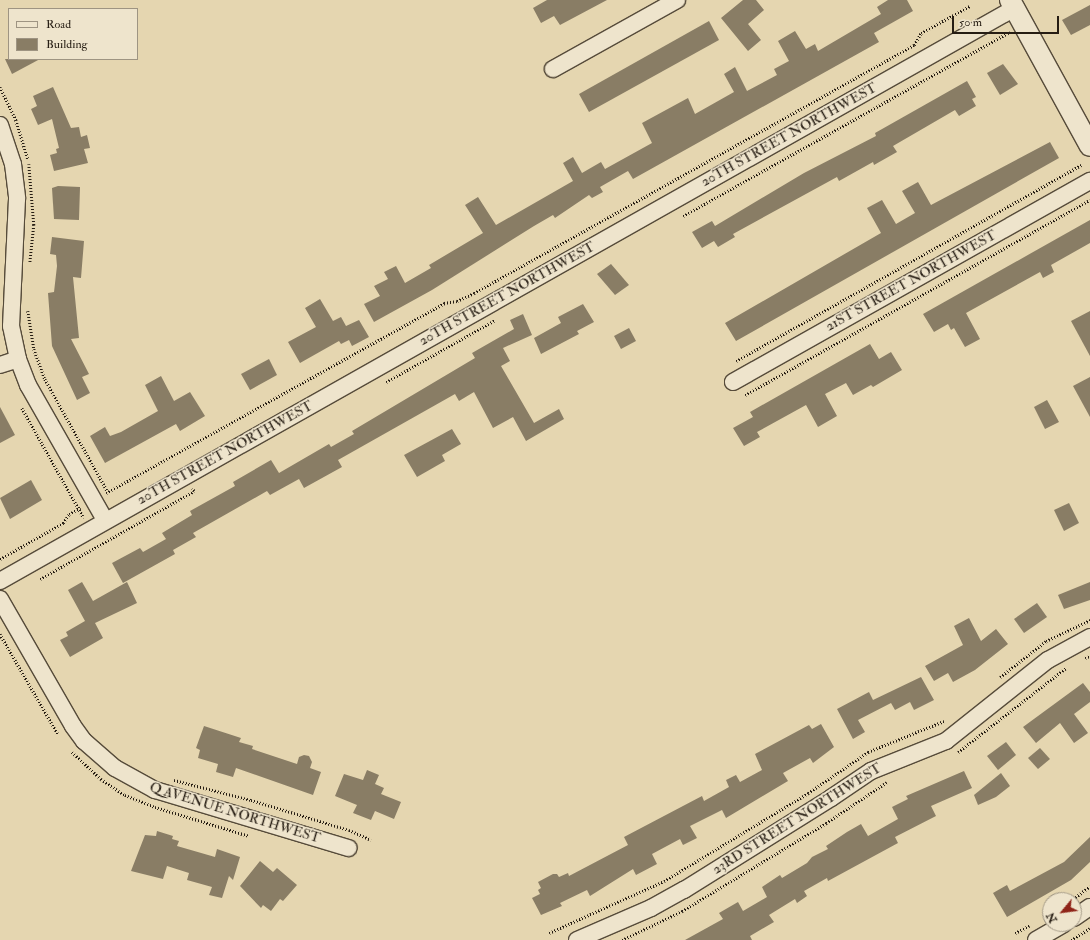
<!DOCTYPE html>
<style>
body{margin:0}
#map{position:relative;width:1090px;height:940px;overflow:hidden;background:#e5d6b0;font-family:"IM FELL Double Pica",serif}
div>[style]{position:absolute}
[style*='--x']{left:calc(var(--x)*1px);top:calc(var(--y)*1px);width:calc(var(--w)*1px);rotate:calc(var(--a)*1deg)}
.building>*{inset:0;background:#897d65}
.path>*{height:2.5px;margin-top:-1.25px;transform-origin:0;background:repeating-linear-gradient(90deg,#261d13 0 1px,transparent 0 3px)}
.roads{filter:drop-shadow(1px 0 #564b3a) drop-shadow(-1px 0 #564b3a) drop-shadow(0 1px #564b3a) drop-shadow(0 -1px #564b3a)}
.minor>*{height:16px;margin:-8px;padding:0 8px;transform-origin:8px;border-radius:8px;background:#eee4cc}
.tertiary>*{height:20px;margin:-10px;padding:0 10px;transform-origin:10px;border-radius:10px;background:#eee4cc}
span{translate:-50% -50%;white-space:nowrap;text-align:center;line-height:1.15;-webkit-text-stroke:3px #eee4cc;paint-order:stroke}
.street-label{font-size:14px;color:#261d13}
.legend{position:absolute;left:8px;top:8px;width:130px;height:52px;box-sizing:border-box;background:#eee4cc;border:1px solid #9e9482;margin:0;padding:5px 7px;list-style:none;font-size:12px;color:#261d13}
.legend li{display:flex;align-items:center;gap:8px;height:20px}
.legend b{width:20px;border:1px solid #9e9482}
.north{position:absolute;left:1042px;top:892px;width:40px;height:40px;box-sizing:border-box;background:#eee4cc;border:1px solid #9e9482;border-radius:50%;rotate:241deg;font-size:11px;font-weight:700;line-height:16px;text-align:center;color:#261d13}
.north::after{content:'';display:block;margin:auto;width:14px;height:18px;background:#8f2418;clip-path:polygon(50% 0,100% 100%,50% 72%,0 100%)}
.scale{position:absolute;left:952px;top:16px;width:107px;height:18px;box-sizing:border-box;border:2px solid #261d13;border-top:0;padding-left:5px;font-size:12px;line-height:14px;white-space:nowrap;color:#261d13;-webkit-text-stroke:3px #eee4cc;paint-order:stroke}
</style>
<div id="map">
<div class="building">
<div style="clip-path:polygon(547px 0,607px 0,560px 25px,554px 16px,541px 23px,533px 8px)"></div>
<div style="clip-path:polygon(743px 0,756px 0,764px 10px,748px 24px,761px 40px,748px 51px,721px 18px)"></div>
<div style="clip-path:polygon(888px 0,907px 0,913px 11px,874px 33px,879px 42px,633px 179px,628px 171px,600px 187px,603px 192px,592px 198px,589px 195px,555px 218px,553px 215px,534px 226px,432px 290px,374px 322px,364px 304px,380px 296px,374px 286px,388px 279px,384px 272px,396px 266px,405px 283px,431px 268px,429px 265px,483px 233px,465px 205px,478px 197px,496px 225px,573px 181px,563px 163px,573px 157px,582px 173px,601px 162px,605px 169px,652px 143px,642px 123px,688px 98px,695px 114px,734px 92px,724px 74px,735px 67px,747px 91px,777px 75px,774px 69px,789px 61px,778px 41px,795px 31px,806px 49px,815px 44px,818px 51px,881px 14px,877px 7px)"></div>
<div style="clip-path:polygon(1090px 5px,1090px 25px,1071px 35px,1062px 20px)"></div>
<div style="clip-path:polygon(709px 21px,719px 40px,589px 112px,579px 94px)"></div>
<div style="clip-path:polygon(5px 59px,40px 59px,12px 74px)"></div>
<div style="clip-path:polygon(1003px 64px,1018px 84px,1000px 95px,987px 73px)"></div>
<div style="clip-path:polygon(967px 81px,976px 97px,972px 99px,976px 106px,959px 116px,955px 110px,893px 146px,897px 152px,874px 165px,873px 162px,839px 181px,837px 177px,733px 234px,735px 237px,718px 247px,714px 241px,702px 248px,692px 232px,712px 221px,715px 226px,804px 173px,876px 136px,875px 133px)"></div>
<div style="clip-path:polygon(53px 87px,71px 128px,79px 127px,81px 137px,87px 135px,90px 148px,84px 149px,88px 163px,54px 171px,50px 155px,57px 153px,56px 149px,59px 148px,52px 119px,38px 125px,31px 109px,37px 106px,33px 96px)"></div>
<div style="clip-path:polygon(1050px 142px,1059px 158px,736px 341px,725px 323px,881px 233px,867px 208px,882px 200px,896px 224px,915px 213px,902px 191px,918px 182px,931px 205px)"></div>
<div style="clip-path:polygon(58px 186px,80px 187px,79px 220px,54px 219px,52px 188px)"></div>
<div style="clip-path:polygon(1090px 220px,1090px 243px,1051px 265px,1054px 272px,1043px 278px,1040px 272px,966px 313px,980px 339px,965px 347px,954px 328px,951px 330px,948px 324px,934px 332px,923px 314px)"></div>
<div style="clip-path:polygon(52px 237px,84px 241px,81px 278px,73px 277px,79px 338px,71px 339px,89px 374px,82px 377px,90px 393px,77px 400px,52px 346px,48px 293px,54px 292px,57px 266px,56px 255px,50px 254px)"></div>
<div style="clip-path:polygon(611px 264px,629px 285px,615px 295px,597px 274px)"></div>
<div style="clip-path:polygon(320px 299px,333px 321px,341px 317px,346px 326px,359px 320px,369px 337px,352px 346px,349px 340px,341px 344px,339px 341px,300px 363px,288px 342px,316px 327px,305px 308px)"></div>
<div style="clip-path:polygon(583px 304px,594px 322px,577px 331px,579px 334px,541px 354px,534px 338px,561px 323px,558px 317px)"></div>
<div style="clip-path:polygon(1090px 311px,1090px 356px,1071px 321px)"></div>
<div style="clip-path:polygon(523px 314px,532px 335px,503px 348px,510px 361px,501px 366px,534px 423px,559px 409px,564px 419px,526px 441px,513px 417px,493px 428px,474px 392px,459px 401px,455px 394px,338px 460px,342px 467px,304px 488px,299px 479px,270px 495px,267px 491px,193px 533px,196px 537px,173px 550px,175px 554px,123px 583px,112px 563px,140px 548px,143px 552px,166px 539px,162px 533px,192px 515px,190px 511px,235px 486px,233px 482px,271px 460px,279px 473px,329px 444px,331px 447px,354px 434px,352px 431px,475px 358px,472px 353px,514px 329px,510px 320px)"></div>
<div style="clip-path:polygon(629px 328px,636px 341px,621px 349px,614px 336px)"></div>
<div style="clip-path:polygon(870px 344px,879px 359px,891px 352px,902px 370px,873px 387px,871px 385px,853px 395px,846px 383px,825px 394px,837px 416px,818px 427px,806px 405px,757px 432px,760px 437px,744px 446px,733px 428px,753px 417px,750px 412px)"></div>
<div style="clip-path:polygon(269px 359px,277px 375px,250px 390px,241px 374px)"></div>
<div style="clip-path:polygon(161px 376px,174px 401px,190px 392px,205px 416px,180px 431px,176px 424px,105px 463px,90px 436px,105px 427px,110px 436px,121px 432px,158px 411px,145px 385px)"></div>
<div style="clip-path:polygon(1090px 377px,1090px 417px,1073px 386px)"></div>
<div style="clip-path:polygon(1047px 400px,1059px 422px,1045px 429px,1034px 407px)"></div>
<div style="clip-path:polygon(0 407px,15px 435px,0 443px)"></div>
<div style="clip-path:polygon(452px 429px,461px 444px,442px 455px,445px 461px,417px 477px,404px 455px)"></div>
<div style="clip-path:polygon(31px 480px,42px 500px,10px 519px,0 498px)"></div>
<div style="clip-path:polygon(1069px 503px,1079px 523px,1064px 531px,1054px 510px)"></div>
<div style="clip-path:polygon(82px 582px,93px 601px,127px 582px,137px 603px,95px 623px,103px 638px,70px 657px,60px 640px,68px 636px,66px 632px,85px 621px,68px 590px)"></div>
<div style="clip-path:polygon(1090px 582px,1090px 600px,1064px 609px,1058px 595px)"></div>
<div style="clip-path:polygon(1037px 603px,1047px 617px,1024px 633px,1014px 619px)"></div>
<div style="clip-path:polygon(969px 618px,981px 641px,996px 629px,1008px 644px,975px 670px,953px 682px,948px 673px,934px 681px,925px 666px,963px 645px,954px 626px)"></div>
<div style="clip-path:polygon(921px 677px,934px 700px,914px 710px,910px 702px,895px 710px,891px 703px,858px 720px,865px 732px,853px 739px,837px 709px,869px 692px,873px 700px)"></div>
<div style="clip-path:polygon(1083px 683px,1090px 692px,1090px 702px,1074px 714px,1088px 733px,1074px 743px,1060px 723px,1036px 743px,1023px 727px)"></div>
<div style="clip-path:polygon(821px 724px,834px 747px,813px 763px,810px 758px,783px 773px,788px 781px,726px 818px,722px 810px,690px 826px,697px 838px,683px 845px,680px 839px,652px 854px,657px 864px,636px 875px,633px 869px,590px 896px,587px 890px,560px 903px,562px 906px,541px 915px,532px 898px,540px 894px,538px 890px,541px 888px,538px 882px,553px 874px,557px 874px,559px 877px,568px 873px,569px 876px,628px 845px,624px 837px,702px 796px,704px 801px,729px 787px,726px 780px,736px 775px,740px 782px,762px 770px,755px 754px,809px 725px,812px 729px)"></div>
<div style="clip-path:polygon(204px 726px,241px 738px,239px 742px,253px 746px,252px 749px,297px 764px,299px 757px,304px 755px,309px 756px,312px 762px,310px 768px,321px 772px,313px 795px,236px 768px,233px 777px,216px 772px,218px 764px,198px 758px,200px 750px,196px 748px)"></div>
<div style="clip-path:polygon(1006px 742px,1016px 755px,998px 770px,987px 756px)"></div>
<div style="clip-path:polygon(1040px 748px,1050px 759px,1038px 769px,1028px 758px)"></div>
<div style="clip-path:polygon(367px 770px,379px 775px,375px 784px,384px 788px,381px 794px,401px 802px,394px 819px,375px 811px,371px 820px,353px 813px,357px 805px,335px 796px,344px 774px,363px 780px)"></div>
<div style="clip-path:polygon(964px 771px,972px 788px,931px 806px,936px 816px,895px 837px,898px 843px,828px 881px,827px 878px,804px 891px,807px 896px,797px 903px,795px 899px,769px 915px,774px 922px,750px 936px,752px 940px,685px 940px,723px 919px,719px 913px,738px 902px,743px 911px,767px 897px,762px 887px,780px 875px,782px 878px,807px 863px,812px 857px,828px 849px,826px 846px,847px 832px,861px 824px,868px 836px,898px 819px,892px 807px,908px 799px,906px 796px)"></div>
<div style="clip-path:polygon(1001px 773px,1010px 786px,996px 797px,978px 805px,974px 795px)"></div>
<div style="clip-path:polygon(157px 831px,173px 836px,172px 839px,179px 841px,177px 846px,215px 857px,217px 849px,240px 857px,233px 880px,229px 876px,222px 898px,209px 895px,212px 887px,187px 880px,189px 873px,167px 866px,163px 879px,131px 871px,145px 835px,156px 836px)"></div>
<div style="clip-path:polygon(1090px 837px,1090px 862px,1071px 880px,1007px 917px,993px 893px,1007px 885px,1010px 891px,1064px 862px)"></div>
<div style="clip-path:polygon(260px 861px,273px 872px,277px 868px,297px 885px,283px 901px,280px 899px,271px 911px,263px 905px,261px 908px,240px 886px)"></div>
</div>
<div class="path">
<div style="--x:0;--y:87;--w:37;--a:64"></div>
<div style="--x:16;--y:120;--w:41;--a:72.9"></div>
<div style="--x:29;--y:164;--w:61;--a:85.3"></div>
<div style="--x:34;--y:225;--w:37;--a:96"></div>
<div style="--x:683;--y:216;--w:375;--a:-29.4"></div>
<div style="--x:28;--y:311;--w:38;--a:81"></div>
<div style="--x:34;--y:349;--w:32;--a:70"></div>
<div style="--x:45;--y:379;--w:129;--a:60.9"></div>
<div style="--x:736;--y:361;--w:397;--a:-29.6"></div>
<div style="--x:386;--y:382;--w:125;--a:-29.6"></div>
<div style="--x:745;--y:395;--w:396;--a:-29.5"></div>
<div style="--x:22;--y:408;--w:126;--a:60.6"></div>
<div style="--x:106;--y:493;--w:388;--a:-29.3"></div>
<div style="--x:444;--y:303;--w:13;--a:-9"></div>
<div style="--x:457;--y:301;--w:19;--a:-25"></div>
<div style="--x:474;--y:293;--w:505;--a:-29.41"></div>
<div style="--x:914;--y:45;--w:14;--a:-60"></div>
<div style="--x:921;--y:33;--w:56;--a:-28.9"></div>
<div style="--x:0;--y:559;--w:73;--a:-29.7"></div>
<div style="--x:63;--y:523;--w:11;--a:-56"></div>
<div style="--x:69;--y:514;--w:13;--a:-29"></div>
<div style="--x:40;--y:579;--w:177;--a:-29.7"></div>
<div style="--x:194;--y:491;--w:3;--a:-135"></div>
<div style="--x:0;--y:634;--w:116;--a:59.9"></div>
<div style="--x:1085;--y:658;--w:5;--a:-22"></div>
<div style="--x:1000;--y:677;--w:58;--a:-38"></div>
<div style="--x:1046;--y:641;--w:49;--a:-25.5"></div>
<div style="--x:72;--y:752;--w:40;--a:43"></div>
<div style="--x:101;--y:779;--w:29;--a:34"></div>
<div style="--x:125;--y:795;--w:32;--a:22"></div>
<div style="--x:155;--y:807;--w:98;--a:17.1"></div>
<div style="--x:958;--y:752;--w:137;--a:-37.9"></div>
<div style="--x:174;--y:780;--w:80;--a:14.6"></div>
<div style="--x:251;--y:800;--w:102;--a:17"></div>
<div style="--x:349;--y:830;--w:24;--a:24"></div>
<div style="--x:1073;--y:899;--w:21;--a:-37"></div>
<div style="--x:549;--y:933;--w:126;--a:-24.3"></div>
<div style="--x:664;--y:881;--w:169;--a:-31.4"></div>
<div style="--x:808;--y:793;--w:73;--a:-34.3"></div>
<div style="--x:868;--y:752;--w:82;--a:-22.2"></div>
<div style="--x:1015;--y:933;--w:16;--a:-27"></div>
<div style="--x:622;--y:940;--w:67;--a:-25.8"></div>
<div style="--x:682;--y:911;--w:169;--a:-31.4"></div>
<div style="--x:826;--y:823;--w:73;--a:-33.9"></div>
<div style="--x:1071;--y:940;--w:22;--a:-32"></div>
</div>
<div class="roads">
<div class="minor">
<div style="--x:553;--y:69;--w:142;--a:-29.1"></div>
<div style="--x:0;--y:125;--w:41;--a:71.6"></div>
<div style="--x:13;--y:164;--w:35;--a:83"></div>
<div style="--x:17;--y:199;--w:127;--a:92.7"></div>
<div style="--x:11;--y:326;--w:34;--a:78"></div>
<div style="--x:18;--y:359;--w:28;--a:69"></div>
<div style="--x:28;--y:385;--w:155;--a:60.3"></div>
<div style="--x:0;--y:365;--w:19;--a:-18"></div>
<div style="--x:733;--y:382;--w:410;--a:-29.4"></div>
<div style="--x:0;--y:581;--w:1166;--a:-29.45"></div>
<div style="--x:0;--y:599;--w:146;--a:60.1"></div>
<div style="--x:73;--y:726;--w:19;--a:54"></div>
<div style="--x:84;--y:741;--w:41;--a:41.1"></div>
<div style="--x:115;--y:768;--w:46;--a:28.8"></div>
<div style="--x:155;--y:790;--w:202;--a:16.7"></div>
<div style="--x:1074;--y:918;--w:19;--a:-35"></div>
<div style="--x:577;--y:940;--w:81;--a:-23.4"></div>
<div style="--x:651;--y:908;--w:38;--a:-29"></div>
<div style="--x:684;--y:890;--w:173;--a:-32"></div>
<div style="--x:831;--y:798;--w:48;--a:-34"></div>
<div style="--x:871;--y:771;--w:81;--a:-21.8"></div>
<div style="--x:946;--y:741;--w:130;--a:-38.5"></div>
<div style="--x:1048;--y:660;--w:48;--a:-28.7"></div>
<div style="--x:1036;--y:940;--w:32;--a:-30"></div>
</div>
<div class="tertiary">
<div style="--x:1010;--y:0;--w:166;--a:61.3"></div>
</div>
</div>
<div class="street-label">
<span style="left:789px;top:135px;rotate:-29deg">20TH STREET NORTHWEST</span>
<span style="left:911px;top:281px;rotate:-29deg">21ST STREET NORTHWEST</span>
<span style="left:507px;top:294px;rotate:-29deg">20TH STREET NORTHWEST</span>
<span style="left:225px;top:453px;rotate:-29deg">20TH STREET NORTHWEST</span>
<span style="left:235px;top:813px;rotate:17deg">Q AVENUE NORTHWEST</span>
<span style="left:797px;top:819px;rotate:-32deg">23RD STREET NORTHWEST</span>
</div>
<ul class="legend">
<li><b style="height:5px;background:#eee4cc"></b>Road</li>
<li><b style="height:11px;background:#897d65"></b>Building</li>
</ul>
<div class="north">N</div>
<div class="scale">50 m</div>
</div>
